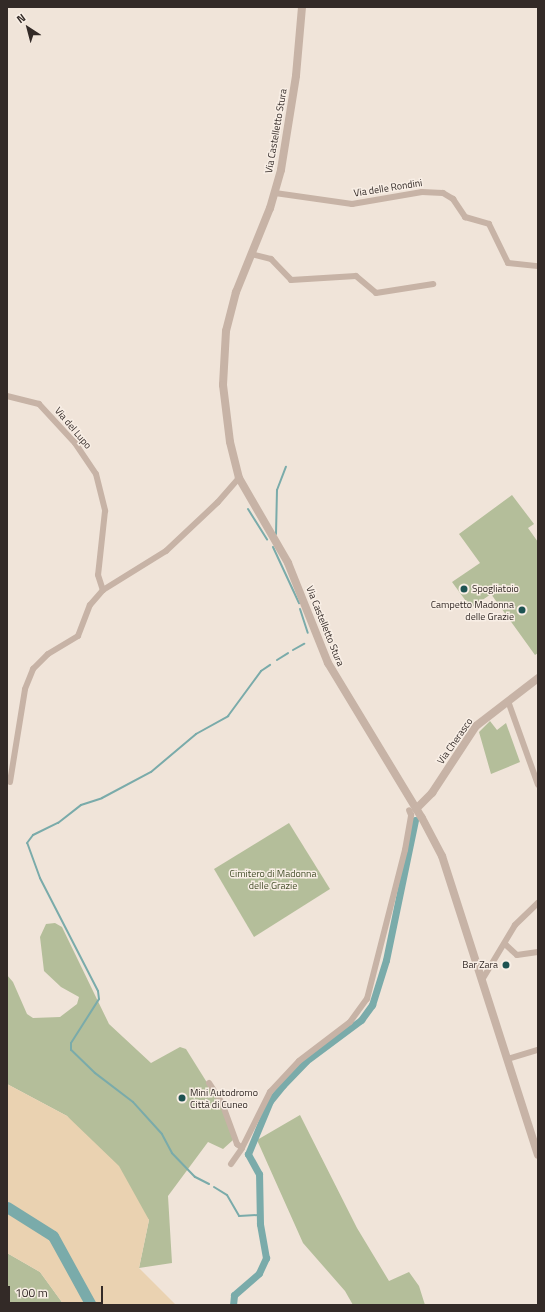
<!DOCTYPE html>
<meta charset="utf-8">
<style>
body{margin:0}
#map{position:relative;width:545px;height:1312px;overflow:hidden;background:#f0e4d9;font-family:"Titillium Web",sans-serif}
div>[style]{position:absolute}
[style*='--x']{left:calc(var(--x)*1px);top:calc(var(--y)*1px);width:calc(var(--w)*1px);rotate:calc(var(--a)*1deg)}
.green>*{inset:0;background:#b4be9a}
.sand>*{inset:0;background:#ead2b1}
.stream>*{height:2px;margin:-1px;padding:0 1px;transform-origin:1px;border-radius:1px;background:#7aabaa}
.canal>*{height:7px;margin:-3.5px;padding:0 3.5px;transform-origin:3.5px;border-radius:3.5px;background:#7aabaa}
.river>*{height:11px;margin:-5.5px;padding:0 5.5px;transform-origin:5.5px;border-radius:5.5px;background:#7aabaa}
.minor>*{height:6px;margin:-3px;padding:0 3px;transform-origin:3px;border-radius:3px;background:#c7b3a6}
.tertiary>*{height:8px;margin:-4px;padding:0 4px;transform-origin:4px;border-radius:4px;background:#c7b3a6}
.dots>*{width:11px;height:11px;translate:-50% -50%;box-sizing:border-box;border:2px solid #f8eee5;border-radius:50%}
span{translate:-50% -50%;white-space:nowrap;text-align:center;line-height:1.15;-webkit-text-stroke:3px #f8eee5;paint-order:stroke}
.street-label{font-size:10px;color:#332a27}
.poi-label{font-size:10px;color:#332a27}
.left{translate:0 -50%;text-align:left}
.right{translate:-100% -50%;text-align:right}
.park-label{font-size:10px;color:#46502c}
.frame{position:absolute;inset:0;border:8px solid #332a27;pointer-events:none}
.north{position:absolute;left:8px;top:8px;width:40px;height:40px;-webkit-text-stroke:3px #f8eee5;paint-order:stroke;rotate:324deg;font-size:11px;font-weight:700;line-height:16px;text-align:center;color:#332a27}
.north::after{content:'';display:block;margin:auto;width:14px;height:18px;background:#332a27;clip-path:polygon(50% 0,100% 100%,50% 72%,0 100%)}
.scale{position:absolute;left:8px;top:1286px;width:95px;height:18px;box-sizing:border-box;border:2px solid #332a27;border-top:0;padding-left:5px;font-size:12px;line-height:14px;white-space:nowrap;color:#332a27;-webkit-text-stroke:3px #f8eee5;paint-order:stroke}
</style>
<div id="map">
<div class="green">
<div style="clip-path:polygon(512px 495px,534px 524px,528px 528px,538px 542px,538px 653px,535px 655px,491px 594px,471px 608px,452px 582px,480px 563px,459px 534px)"></div>
<div style="clip-path:polygon(490px 721px,497px 730px,506px 723px,520px 762px,491px 774px,479px 732px)"></div>
<div style="clip-path:polygon(289px 823px,330px 889px,254px 937px,214px 869px)"></div>
<div style="clip-path:polygon(55px 923px,62px 927px,109px 1024px,151px 1063px,180px 1047px,186px 1049px,221px 1105px,233px 1140px,223px 1149px,208px 1142px,168px 1196px,172px 1263px,139px 1268px,149px 1220px,67px 1116px,7px 1084px,7px 975px,13px 982px,27px 1014px,33px 1018px,60px 1017px,77px 1004px,79px 997px,61px 987px,44px 971px,40px 937px,46px 924px)"></div>
<div style="clip-path:polygon(300px 1115px,357px 1228px,389px 1281px,409px 1272px,419px 1286px,425px 1305px,353px 1305px,345px 1291px,303px 1243px,257px 1140px)"></div>
<div style="clip-path:polygon(7px 1253px,40px 1272px,64px 1305px,7px 1305px)"></div>
</div>
<div class="sand">
<div style="clip-path:polygon(7px 1084px,67px 1116px,119px 1166px,149px 1220px,139px 1268px,176px 1305px,64px 1305px,40px 1272px,7px 1253px)"></div>
</div>
<div class="stream">
<div style="--x:248;--y:509;--w:36;--a:58"></div>
<div style="--x:276;--y:534;--w:44;--a:-88.7"></div>
<div style="--x:277;--y:490;--w:25;--a:-69"></div>
<div style="--x:273;--y:547;--w:62;--a:65.1"></div>
<div style="--x:300;--y:609;--w:25;--a:72"></div>
<div style="--x:293;--y:650;--w:13;--a:-29"></div>
<div style="--x:277;--y:660;--w:13;--a:-32"></div>
<div style="--x:209;--y:1184;--w:16;--a:-153"></div>
<div style="--x:195;--y:1177;--w:33;--a:-134"></div>
<div style="--x:172;--y:1153;--w:21;--a:-118"></div>
<div style="--x:162;--y:1134;--w:43;--a:-132.2"></div>
<div style="--x:133;--y:1102;--w:48;--a:-142.7"></div>
<div style="--x:95;--y:1073;--w:33;--a:-136"></div>
<div style="--x:71;--y:1050;--w:7;--a:-90"></div>
<div style="--x:71;--y:1043;--w:52;--a:-57.5"></div>
<div style="--x:99;--y:999;--w:8;--a:-97"></div>
<div style="--x:98;--y:991;--w:127;--a:-117.2"></div>
<div style="--x:40;--y:878;--w:37;--a:-110"></div>
<div style="--x:27;--y:843;--w:10;--a:-53"></div>
<div style="--x:33;--y:835;--w:28;--a:-26"></div>
<div style="--x:58;--y:823;--w:29;--a:-38"></div>
<div style="--x:81;--y:805;--w:22;--a:-18"></div>
<div style="--x:102;--y:798;--w:55;--a:-28"></div>
<div style="--x:151;--y:772;--w:59;--a:-40.2"></div>
<div style="--x:196;--y:734;--w:37;--a:-29"></div>
<div style="--x:228;--y:716;--w:56;--a:-53.7"></div>
<div style="--x:261;--y:671;--w:11;--a:-34"></div>
<div style="--x:214;--y:1187;--w:15;--a:32"></div>
<div style="--x:227;--y:1195;--w:24;--a:60"></div>
<div style="--x:239;--y:1216;--w:21;--a:-3"></div>
</div>
<div class="canal">
<div style="--x:233;--y:1305;--w:10;--a:-84"></div>
<div style="--x:234;--y:1295;--w:33;--a:-41"></div>
<div style="--x:259;--y:1273;--w:17;--a:-65"></div>
<div style="--x:266;--y:1258;--w:35;--a:-100"></div>
<div style="--x:260;--y:1224;--w:50;--a:-91.1"></div>
<div style="--x:259;--y:1174;--w:23;--a:-119"></div>
<div style="--x:248;--y:1154;--w:57;--a:-67.5"></div>
<div style="--x:270;--y:1101;--w:21;--a:-51"></div>
<div style="--x:283;--y:1085;--w:33;--a:-46"></div>
<div style="--x:306;--y:1061;--w:69;--a:-36.7"></div>
<div style="--x:361;--y:1020;--w:19;--a:-54"></div>
<div style="--x:372;--y:1005;--w:47;--a:-72.7"></div>
<div style="--x:386;--y:960;--w:143;--a:-78.3"></div>
</div>
<div class="river">
<div style="--x:7;--y:1207;--w:54;--a:32.2"></div>
<div style="--x:53;--y:1236;--w:79;--a:61.2"></div>
</div>
<div class="minor">
<div style="--x:275;--y:193;--w:78;--a:8.1"></div>
<div style="--x:352;--y:204;--w:71;--a:-9.7"></div>
<div style="--x:422;--y:192;--w:21;--a:3"></div>
<div style="--x:443;--y:193;--w:12;--a:31"></div>
<div style="--x:453;--y:199;--w:22;--a:56"></div>
<div style="--x:465;--y:217;--w:25;--a:16"></div>
<div style="--x:489;--y:224;--w:43;--a:64"></div>
<div style="--x:508;--y:263;--w:30;--a:6"></div>
<div style="--x:251;--y:254;--w:21;--a:14"></div>
<div style="--x:271;--y:259;--w:29;--a:46"></div>
<div style="--x:291;--y:280;--w:65;--a:-3.5"></div>
<div style="--x:356;--y:276;--w:26;--a:40"></div>
<div style="--x:376;--y:293;--w:58;--a:-9"></div>
<div style="--x:7;--y:396;--w:33;--a:14"></div>
<div style="--x:39;--y:404;--w:53;--a:47.3"></div>
<div style="--x:75;--y:443;--w:37;--a:56"></div>
<div style="--x:96;--y:474;--w:38;--a:76"></div>
<div style="--x:105;--y:511;--w:64;--a:96.2"></div>
<div style="--x:98;--y:575;--w:16;--a:72"></div>
<div style="--x:508;--y:701;--w:89;--a:70.3"></div>
<div style="--x:10;--y:782;--w:94;--a:-80.8"></div>
<div style="--x:25;--y:689;--w:22;--a:-68"></div>
<div style="--x:33;--y:669;--w:21;--a:-45"></div>
<div style="--x:48;--y:654;--w:35;--a:-31"></div>
<div style="--x:78;--y:636;--w:33;--a:-69"></div>
<div style="--x:90;--y:605;--w:20;--a:-49"></div>
<div style="--x:103;--y:590;--w:74;--a:-31.8"></div>
<div style="--x:166;--y:551;--w:71;--a:-43.3"></div>
<div style="--x:218;--y:502;--w:32;--a:-49"></div>
<div style="--x:505;--y:944;--w:16;--a:43"></div>
<div style="--x:517;--y:955;--w:21;--a:-8"></div>
<div style="--x:482;--y:980;--w:64;--a:-59"></div>
<div style="--x:515;--y:925;--w:32;--a:-44"></div>
<div style="--x:508;--y:1059;--w:31;--a:-17"></div>
<div style="--x:209;--y:1083;--w:24;--a:57"></div>
<div style="--x:222;--y:1103;--w:44;--a:69.9"></div>
<div style="--x:237;--y:1144;--w:6;--a:39"></div>
<div style="--x:231;--y:1164;--w:19;--a:-55"></div>
<div style="--x:242;--y:1148;--w:63;--a:-63.4"></div>
<div style="--x:270;--y:1092;--w:42;--a:-46.9"></div>
<div style="--x:299;--y:1061;--w:64;--a:-37.4"></div>
<div style="--x:350;--y:1022;--w:29;--a:-54"></div>
<div style="--x:367;--y:999;--w:154;--a:-75.7"></div>
<div style="--x:405;--y:850;--w:36;--a:-80"></div>
<div style="--x:411;--y:815;--w:5;--a:-112"></div>
</div>
<div class="tertiary">
<div style="--x:302;--y:7;--w:69;--a:95"></div>
<div style="--x:296;--y:76;--w:95;--a:99.1"></div>
<div style="--x:281;--y:170;--w:40;--a:106"></div>
<div style="--x:270;--y:208;--w:91;--a:112"></div>
<div style="--x:236;--y:292;--w:40;--a:104.4"></div>
<div style="--x:226;--y:331;--w:54;--a:93.2"></div>
<div style="--x:223;--y:385;--w:57;--a:83"></div>
<div style="--x:230;--y:442;--w:37;--a:76"></div>
<div style="--x:239;--y:478;--w:98;--a:60"></div>
<div style="--x:288;--y:563;--w:108;--a:68.2"></div>
<div style="--x:328;--y:663;--w:181;--a:58.8"></div>
<div style="--x:422;--y:818;--w:43;--a:62.2"></div>
<div style="--x:442;--y:856;--w:314;--a:72.2"></div>
<div style="--x:416;--y:809;--w:23;--a:-45"></div>
<div style="--x:432;--y:793;--w:80;--a:-56.7"></div>
<div style="--x:476;--y:726;--w:78;--a:-37.7"></div>
</div>
<div class="dots">
<div style="left:464px;top:589px;background:#1e5352"></div>
<div style="left:522px;top:610px;background:#1e5352"></div>
<div style="left:506px;top:965px;background:#1e5352"></div>
<div style="left:182px;top:1098px;background:#1e5352"></div>
</div>
<div class="street-label">
<span style="left:276px;top:131px;rotate:-80deg">Via Castelletto Stura</span>
<span style="left:388px;top:188px;rotate:-9deg">Via delle Rondini</span>
<span style="left:73px;top:428px;rotate:50deg">Via del Lupo</span>
<span style="left:325px;top:626px;rotate:68deg">Via Castelletto Stura</span>
<span style="left:455px;top:741px;rotate:-55deg">Via Cherasco</span>
</div>
<div class="poi-label">
<span class="left" style="left:472px;top:589px">Spogliatoio</span>
<span class="right" style="left:514px;top:610px">Campetto Madonna<br>delle Grazie</span>
<span class="right" style="left:498px;top:965px">Bar Zara</span>
<span class="left" style="left:190px;top:1098px">Mini Autodromo<br>Città di Cuneo</span>
</div>
<div class="park-label">
<span style="left:273px;top:879px">Cimitero di Madonna<br>delle Grazie</span>
</div>
<div class="frame"></div>
<div class="north">N</div>
<div class="scale">100 m</div>
</div>
